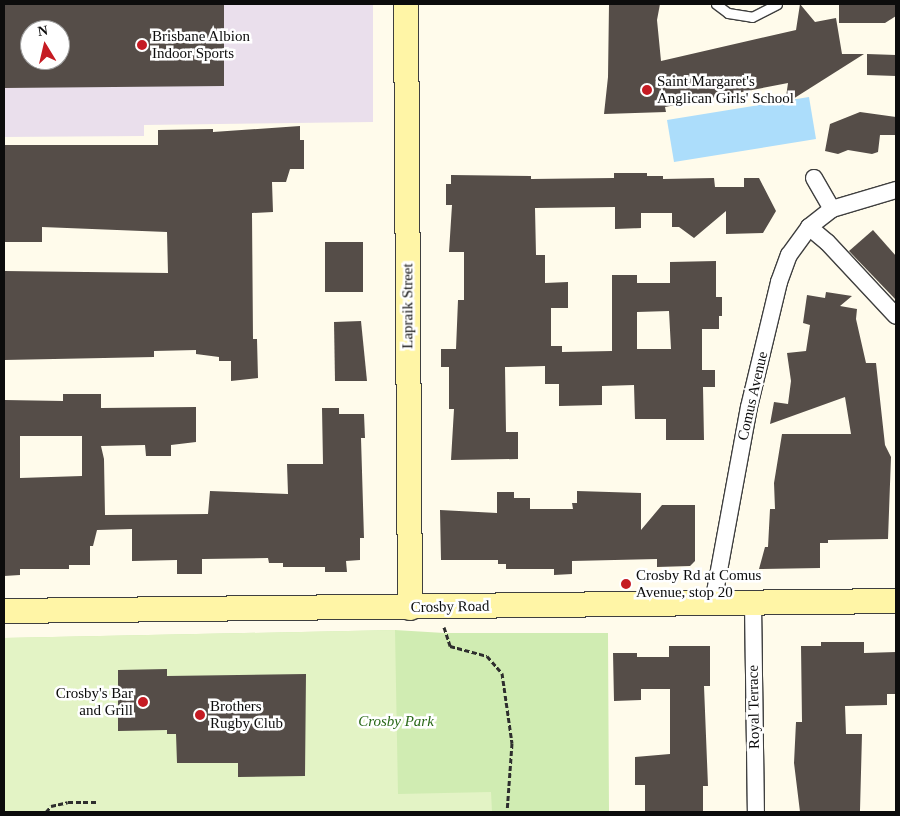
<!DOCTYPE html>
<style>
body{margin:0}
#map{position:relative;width:900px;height:816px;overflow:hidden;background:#fffbeb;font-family:Georgia,serif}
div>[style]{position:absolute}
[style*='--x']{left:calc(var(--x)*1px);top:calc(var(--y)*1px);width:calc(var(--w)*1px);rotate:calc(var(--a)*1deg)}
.industrial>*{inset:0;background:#eadfec}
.green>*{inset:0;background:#d0ecb2}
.pitch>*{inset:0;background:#e3f3c5}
.water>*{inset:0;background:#acddfb}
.building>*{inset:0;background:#554d48}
.path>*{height:3px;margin-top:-1.5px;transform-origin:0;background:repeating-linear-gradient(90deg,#2e2e2e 0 5px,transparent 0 7.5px)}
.roads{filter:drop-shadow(1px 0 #3f3f3f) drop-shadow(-1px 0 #3f3f3f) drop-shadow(0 1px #3f3f3f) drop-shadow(0 -1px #3f3f3f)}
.lane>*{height:9px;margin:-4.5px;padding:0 4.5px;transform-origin:4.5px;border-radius:4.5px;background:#fff}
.street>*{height:16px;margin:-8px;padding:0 8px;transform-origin:8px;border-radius:8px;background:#fff}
.secondary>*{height:24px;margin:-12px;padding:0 12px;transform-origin:12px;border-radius:12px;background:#fff5a6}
.dots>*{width:14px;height:14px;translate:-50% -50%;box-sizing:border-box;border:2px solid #fff;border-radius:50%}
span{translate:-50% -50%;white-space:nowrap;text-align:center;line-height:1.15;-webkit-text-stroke:5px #fff;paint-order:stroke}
.poi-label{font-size:15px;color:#0c0c0c}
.left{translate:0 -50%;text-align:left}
.right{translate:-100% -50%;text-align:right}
.street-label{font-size:15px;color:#0c0c0c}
.park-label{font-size:15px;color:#296818;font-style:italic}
.frame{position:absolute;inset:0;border:5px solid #0c0c0c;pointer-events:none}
.north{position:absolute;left:20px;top:20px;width:50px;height:50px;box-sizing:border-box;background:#fff;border:1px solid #9e9e9e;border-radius:50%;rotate:351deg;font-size:14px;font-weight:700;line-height:20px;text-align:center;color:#0c0c0c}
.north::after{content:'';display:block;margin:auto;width:18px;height:22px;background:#c51b23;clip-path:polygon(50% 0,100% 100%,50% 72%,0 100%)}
</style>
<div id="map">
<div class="industrial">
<div style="clip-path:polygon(evenodd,4px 4px,373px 4px,373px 122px,144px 125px,144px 136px,4px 137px,4px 4px,30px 30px,60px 30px,60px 60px,30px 60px,30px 30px)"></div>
</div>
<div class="green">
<div style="clip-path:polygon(395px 630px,444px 633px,608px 633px,609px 812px,4px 812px,4px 638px)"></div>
</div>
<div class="pitch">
<div style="clip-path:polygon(395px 630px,398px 794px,491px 792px,492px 812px,4px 812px,4px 638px)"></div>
</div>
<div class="water">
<div style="clip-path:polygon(809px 97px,816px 139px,674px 162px,667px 120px)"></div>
</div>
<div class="building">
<div style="clip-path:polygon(evenodd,4px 4px,224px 4px,224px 86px,4px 88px,4px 4px,30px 30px,60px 30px,60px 60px,30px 60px,30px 30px)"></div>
<div style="clip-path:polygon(609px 4px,660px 4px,657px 20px,661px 61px,796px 30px,800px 4px,815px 22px,836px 18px,842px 54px,864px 54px,785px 104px,788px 83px,665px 107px,666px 112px,604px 114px,608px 77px)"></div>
<div style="clip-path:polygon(839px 4px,896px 4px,896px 16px,885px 23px,839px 23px)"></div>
<div style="clip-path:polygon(867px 54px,896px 55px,896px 76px,867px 75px)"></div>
<div style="clip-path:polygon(860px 112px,896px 117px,896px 135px,880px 135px,878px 152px,872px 154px,848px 150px,838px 154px,825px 151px,830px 124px)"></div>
<div style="clip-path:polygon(300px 126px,300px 140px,304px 140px,304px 169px,290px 169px,286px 182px,272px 182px,273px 212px,252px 213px,253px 339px,257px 339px,258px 378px,231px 381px,231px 361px,219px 361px,219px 357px,196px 354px,196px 350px,154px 351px,154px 357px,4px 360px,4px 271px,168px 273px,167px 232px,42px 227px,42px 242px,4px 242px,4px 145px,158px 145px,158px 130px,213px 129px,213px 132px)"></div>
<div style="clip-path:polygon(evenodd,614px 173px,647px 173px,647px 176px,663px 176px,663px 179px,714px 178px,715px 187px,744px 187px,744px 178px,759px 178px,776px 211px,763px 233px,726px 234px,726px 211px,694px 238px,679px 227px,672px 227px,672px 213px,641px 213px,641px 228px,615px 229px,615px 207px,535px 208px,536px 255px,545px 255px,545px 283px,568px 282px,568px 308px,551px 308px,551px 346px,562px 346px,562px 352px,612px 351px,612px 275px,637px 275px,637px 283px,670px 283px,670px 262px,716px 261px,716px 297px,722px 297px,722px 316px,719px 316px,719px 329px,702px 329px,702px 370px,715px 370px,715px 387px,703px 387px,704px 440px,666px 440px,666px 419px,635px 419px,634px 385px,602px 386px,602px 405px,559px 406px,559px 384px,545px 384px,545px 366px,505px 367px,506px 432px,518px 432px,518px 459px,451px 460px,454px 409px,449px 409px,449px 367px,441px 367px,441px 349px,456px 349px,458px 300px,464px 300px,464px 252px,449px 252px,452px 205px,446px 205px,446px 184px,451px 184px,451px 175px,531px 176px,531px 179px,614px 178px,614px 173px,669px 311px,671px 349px,637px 349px,637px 312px,669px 311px)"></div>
<div style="clip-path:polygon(873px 230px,896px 256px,896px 300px,849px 251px)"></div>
<div style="clip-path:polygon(325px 242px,363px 242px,363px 292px,325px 292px)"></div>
<div style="clip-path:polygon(826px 292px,852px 296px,840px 306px,857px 309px,856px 319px,866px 363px,876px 363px,885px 445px,891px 457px,888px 539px,828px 540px,828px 543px,820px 543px,820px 568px,759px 569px,765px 547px,768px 547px,770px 509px,775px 509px,774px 483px,782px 434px,851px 434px,845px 397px,770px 424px,774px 402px,788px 404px,791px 381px,787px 353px,806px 351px,810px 325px,803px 323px,807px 295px,825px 298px)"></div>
<div style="clip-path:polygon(361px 321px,367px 381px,335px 381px,334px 322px)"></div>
<div style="clip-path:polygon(evenodd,63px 394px,101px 394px,101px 408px,196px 407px,196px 442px,171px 445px,171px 456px,146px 456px,145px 445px,101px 446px,104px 459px,105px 515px,208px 514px,210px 491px,288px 494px,287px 464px,323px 464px,322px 408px,339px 408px,339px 414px,364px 414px,365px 438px,361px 438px,364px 538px,360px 538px,360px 560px,346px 561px,347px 572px,325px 572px,325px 567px,283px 567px,283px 563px,269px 563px,268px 558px,202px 559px,202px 574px,177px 574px,177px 560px,132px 561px,132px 529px,97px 530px,93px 546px,90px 546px,90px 565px,69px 565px,69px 569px,20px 569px,20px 575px,4px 576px,4px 400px,63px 401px,63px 394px,20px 436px,82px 436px,82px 476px,20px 478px,20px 436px)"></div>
<div style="clip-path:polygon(577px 491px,641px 493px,641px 530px,662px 505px,695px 505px,695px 561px,690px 566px,657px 567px,657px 559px,572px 561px,572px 574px,554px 575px,554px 569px,506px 569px,506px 564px,498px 564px,498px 560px,441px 560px,440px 510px,497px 513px,497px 492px,514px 492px,514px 498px,530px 498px,530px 509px,573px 509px,572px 503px,577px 503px)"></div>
<div style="clip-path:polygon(821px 642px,864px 642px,864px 653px,896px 652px,896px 694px,887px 694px,887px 705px,845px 706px,846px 734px,862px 734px,860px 811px,800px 812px,794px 763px,796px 722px,802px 722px,801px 646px,821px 646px)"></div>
<div style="clip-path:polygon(669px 646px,710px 646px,710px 686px,704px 686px,708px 786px,703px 786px,703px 812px,645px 812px,645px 785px,635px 785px,635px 757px,670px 754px,670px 689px,641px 689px,641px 700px,614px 701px,613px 653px,637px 653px,637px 657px,669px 657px)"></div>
<div style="clip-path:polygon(167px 669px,167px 676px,306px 674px,305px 776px,238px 777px,238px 763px,177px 763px,176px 734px,167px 734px,167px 730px,118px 731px,118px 670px)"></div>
</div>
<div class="path">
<div style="--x:444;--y:627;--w:20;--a:72"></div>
<div style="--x:450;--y:646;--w:38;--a:15"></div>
<div style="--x:487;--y:656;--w:23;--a:49"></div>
<div style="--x:502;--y:673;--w:71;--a:81.9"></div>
<div style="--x:512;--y:743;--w:69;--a:94.1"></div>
<div style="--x:46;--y:812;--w:8;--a:-50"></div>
<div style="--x:51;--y:806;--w:17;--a:-13"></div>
<div style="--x:68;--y:802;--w:30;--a:0"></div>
</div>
<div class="roads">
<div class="lane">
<div style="--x:716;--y:4;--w:15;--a:37"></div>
<div style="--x:728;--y:13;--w:24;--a:9"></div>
<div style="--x:752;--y:17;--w:28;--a:-27"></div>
</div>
<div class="street">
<div style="--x:814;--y:178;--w:36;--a:60"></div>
<div style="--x:809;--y:227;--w:23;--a:40"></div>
<div style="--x:827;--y:242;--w:101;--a:47"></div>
<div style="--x:713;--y:603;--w:199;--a:-79.6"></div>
<div style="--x:749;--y:407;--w:129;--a:-76.5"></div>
<div style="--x:779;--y:282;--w:29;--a:-70"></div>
<div style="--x:789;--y:255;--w:34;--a:-54"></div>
<div style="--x:809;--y:227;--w:29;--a:-38"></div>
<div style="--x:832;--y:209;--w:67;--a:-16.5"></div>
<div style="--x:753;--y:603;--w:209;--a:89.2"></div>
</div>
<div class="secondary">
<div style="--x:406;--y:4;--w:604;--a:89.62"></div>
<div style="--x:4;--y:611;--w:892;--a:-0.64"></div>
</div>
</div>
<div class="dots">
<div style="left:142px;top:45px;background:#c51b23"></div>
<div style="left:647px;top:90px;background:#c51b23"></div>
<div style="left:626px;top:584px;background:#c51b23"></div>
<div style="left:143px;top:702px;background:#c51b23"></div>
<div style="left:200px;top:715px;background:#c51b23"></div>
</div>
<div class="poi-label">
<span class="left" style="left:152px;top:45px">Brisbane Albion<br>Indoor Sports</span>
<span class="left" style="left:657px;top:90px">Saint Margaret's<br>Anglican Girls' School</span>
<span class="left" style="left:636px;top:584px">Crosby Rd at Comus<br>Avenue, stop 20</span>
<span class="right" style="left:133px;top:702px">Crosby's Bar<br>and Grill</span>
<span class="left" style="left:210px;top:715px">Brothers<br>Rugby Club</span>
</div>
<div class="street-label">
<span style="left:408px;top:306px;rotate:-90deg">Lapraik Street</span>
<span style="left:753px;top:396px;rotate:-77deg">Comus Avenue</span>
<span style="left:450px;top:607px;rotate:-1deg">Crosby Road</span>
<span style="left:754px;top:707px;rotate:-91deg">Royal Terrace</span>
</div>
<div class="park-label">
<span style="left:396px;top:722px">Crosby Park</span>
</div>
<div class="frame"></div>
<div class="north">N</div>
</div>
